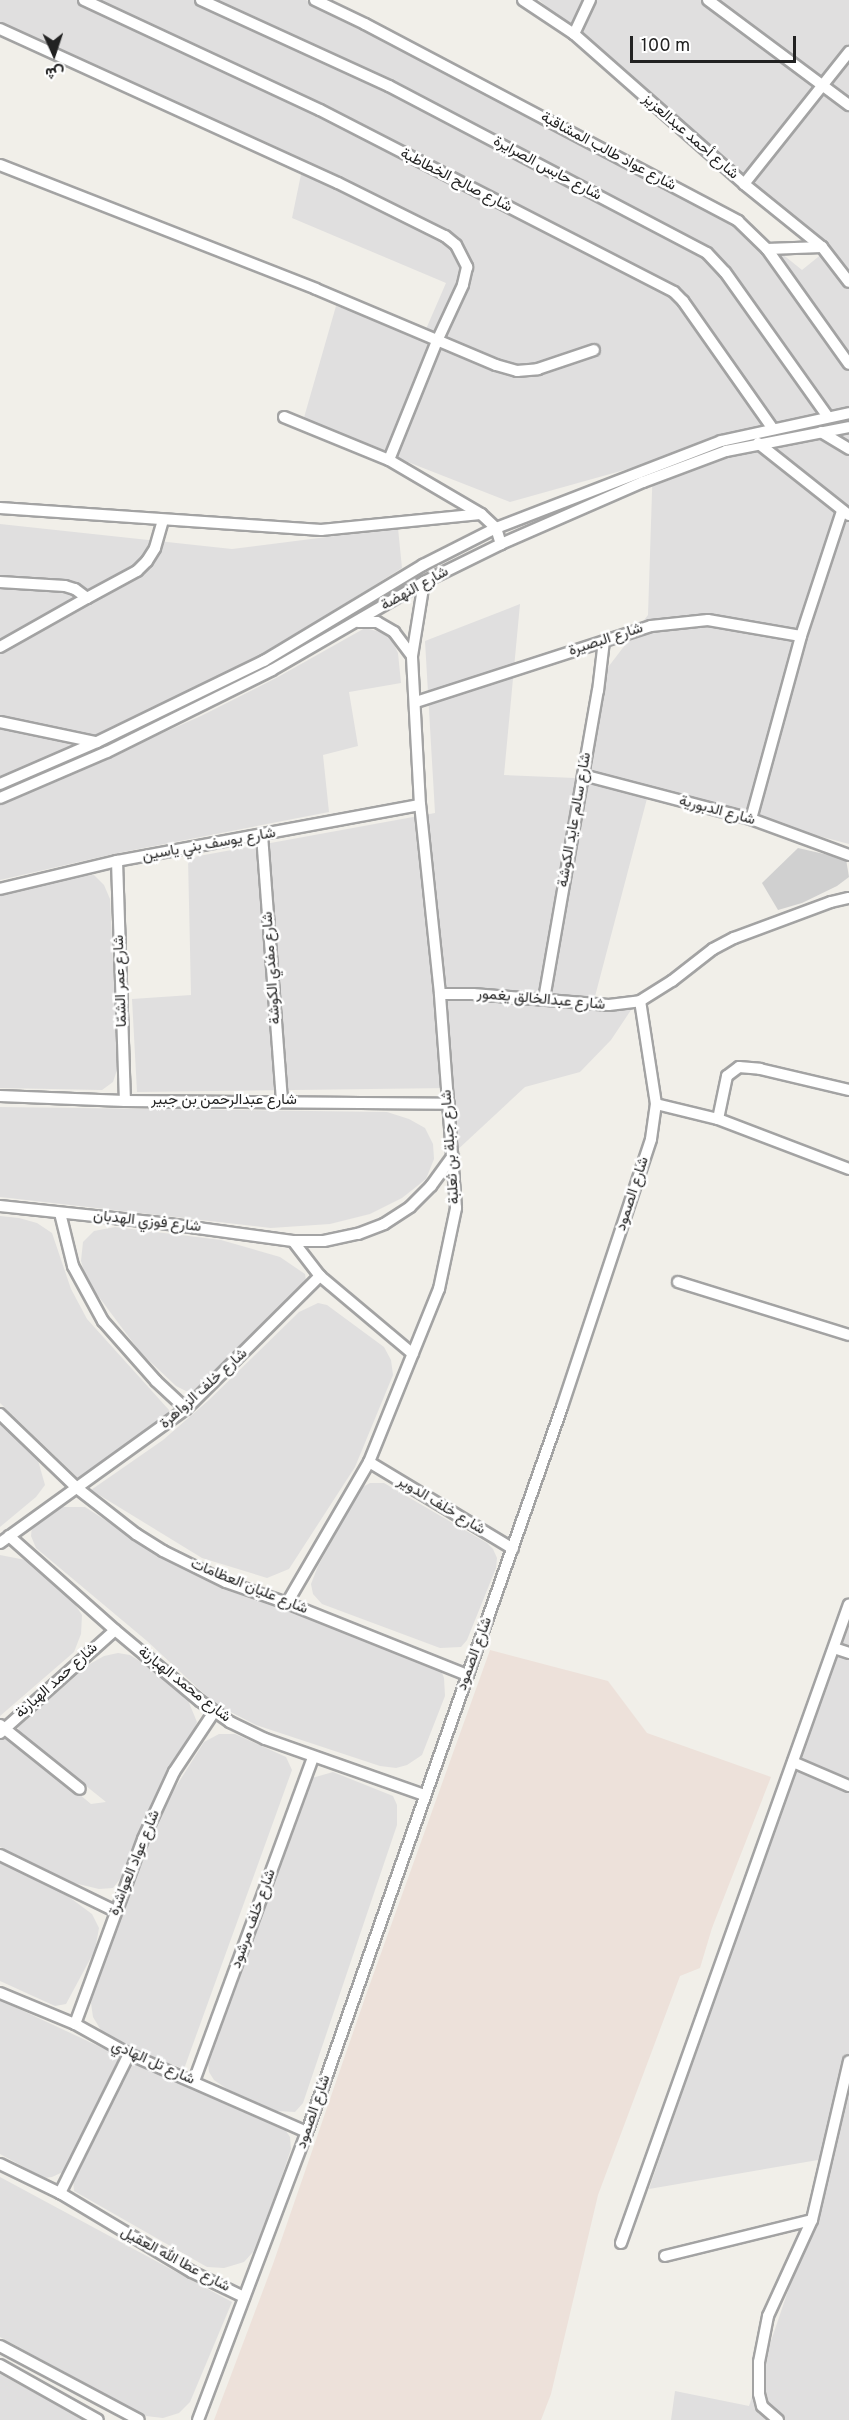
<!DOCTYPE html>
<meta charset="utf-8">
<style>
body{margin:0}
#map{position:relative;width:849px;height:2420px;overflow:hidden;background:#f1efe9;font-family:Overpass,Vazirmatn,sans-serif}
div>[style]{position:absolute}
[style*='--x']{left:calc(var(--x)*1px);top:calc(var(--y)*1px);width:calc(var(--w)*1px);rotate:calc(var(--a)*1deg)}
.residential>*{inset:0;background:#e0dfdf}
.religious>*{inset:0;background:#d0d0d0}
.military>*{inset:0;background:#ede1da}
.roads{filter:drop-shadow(2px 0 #a3a3a3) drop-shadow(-2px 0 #a3a3a3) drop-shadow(0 2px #a3a3a3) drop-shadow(0 -2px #a3a3a3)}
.minor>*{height:10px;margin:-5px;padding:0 5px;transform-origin:5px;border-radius:5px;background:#fff}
span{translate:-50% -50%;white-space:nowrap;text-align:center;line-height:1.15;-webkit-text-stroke:5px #fff;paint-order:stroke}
.street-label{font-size:15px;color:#222}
.north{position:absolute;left:24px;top:24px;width:60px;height:60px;-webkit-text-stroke:4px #fff;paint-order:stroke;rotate:177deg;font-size:16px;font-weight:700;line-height:24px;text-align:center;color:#222}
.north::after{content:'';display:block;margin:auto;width:21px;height:27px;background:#222;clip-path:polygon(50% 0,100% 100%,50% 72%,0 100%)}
.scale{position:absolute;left:630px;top:36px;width:166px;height:27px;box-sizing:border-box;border:3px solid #222;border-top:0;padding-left:8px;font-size:18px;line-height:21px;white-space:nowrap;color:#222;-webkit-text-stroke:4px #fff;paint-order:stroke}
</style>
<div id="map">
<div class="residential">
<div style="clip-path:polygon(0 0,306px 0,724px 207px,802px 270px,823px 253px,539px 0,849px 0,849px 844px,649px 791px,593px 1004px,641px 995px,611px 1040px,580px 1072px,525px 1087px,454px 1153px,449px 1088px,137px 1092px,132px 999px,191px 995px,188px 858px,435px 813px,425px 641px,520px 604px,504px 775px,575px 778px,599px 679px,648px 615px,653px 462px,510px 502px,303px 421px,336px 306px,423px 336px,446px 283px,292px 218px,304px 160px,0 26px)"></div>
<div style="clip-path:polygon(0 524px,232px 549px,398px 528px,402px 568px,266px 653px,61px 753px,0 778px)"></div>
<div style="clip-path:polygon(365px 628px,389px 634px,398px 653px,401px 683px,349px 692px,358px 746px,323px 755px,329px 812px,118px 853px,0 880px,0 805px,201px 716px,278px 677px)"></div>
<div style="clip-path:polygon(94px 875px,104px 885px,110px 899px,118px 1067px,113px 1082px,102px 1090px,0 1088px,0 896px,77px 876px)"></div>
<div style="clip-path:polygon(0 1107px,387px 1112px,409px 1119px,425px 1128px,433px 1144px,434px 1159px,426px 1179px,402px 1198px,370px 1214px,330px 1224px,271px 1228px,0 1197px)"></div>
<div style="clip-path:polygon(0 1216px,19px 1218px,37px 1223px,52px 1233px,71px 1289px,87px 1319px,169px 1410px,171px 1416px,98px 1470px,78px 1478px,0 1403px)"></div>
<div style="clip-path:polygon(115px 1227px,221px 1240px,280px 1257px,305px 1274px,306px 1281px,302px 1288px,205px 1384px,195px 1391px,186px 1391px,176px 1386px,140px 1352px,87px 1281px,81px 1261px,83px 1242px,94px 1231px)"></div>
<div style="clip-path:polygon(318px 1303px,327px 1305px,384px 1347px,391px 1360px,393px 1375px,355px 1467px,289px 1569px,267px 1578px,202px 1558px,91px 1490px,163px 1440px,209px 1400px,299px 1312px)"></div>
<div style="clip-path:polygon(0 1421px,37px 1457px,45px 1485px,36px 1497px,0 1527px)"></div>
<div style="clip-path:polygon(370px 1483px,384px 1483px,487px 1543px,493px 1549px,497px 1558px,496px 1568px,467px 1640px,461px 1647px,440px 1648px,322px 1604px,313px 1594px,311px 1584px,318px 1566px,361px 1488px)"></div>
<div style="clip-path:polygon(59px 1507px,85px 1507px,161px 1556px,225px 1588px,440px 1668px,444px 1678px,445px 1696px,422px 1755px,407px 1765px,396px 1768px,380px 1766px,256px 1725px,215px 1704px,147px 1641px,36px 1548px,31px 1536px,32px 1526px)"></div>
<div style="clip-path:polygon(0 1555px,31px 1561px,72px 1600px,82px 1615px,81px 1634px,74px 1652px,0 1716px)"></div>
<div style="clip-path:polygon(849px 1606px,849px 2420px,671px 2420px,675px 2391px,749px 2406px,812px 2220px,818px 2160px,649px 2189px)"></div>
<div style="clip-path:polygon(118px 1653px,130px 1655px,146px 1665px,187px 1698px,197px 1722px,193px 1732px,167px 1773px,124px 1874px,113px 1888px,99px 1889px,74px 1883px,0 1847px,0 1736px,7px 1734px,91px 1804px,106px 1802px,19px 1732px,18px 1727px,88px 1665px,104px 1656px)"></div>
<div style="clip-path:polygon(219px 1734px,235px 1734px,286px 1757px,292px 1770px,184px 2069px,120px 2045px,102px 2032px,93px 2017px,91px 2003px,95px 1986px,146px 1850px,172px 1793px,204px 1742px)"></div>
<div style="clip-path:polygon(333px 1772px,393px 1796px,397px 1805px,397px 1825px,303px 2103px,295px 2112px,277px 2111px,230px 2091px,214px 2080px,209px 2072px,208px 2062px,307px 1789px,312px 1778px)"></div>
<div style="clip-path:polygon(0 1862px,61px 1891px,92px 1914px,99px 1928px,95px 1950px,66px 2004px,55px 2006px,0 1981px)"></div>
<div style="clip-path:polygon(0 2000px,111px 2052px,119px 2059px,65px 2171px,52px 2177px,44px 2178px,0 2154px)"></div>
<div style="clip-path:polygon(135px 2064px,284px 2128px,290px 2137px,291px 2149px,271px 2208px,253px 2252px,244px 2262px,224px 2268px,207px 2267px,74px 2191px,73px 2177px,124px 2070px)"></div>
<div style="clip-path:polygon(0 2177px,232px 2302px,190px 2402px,179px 2413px,163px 2418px,146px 2416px,0 2337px)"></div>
<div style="clip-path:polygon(0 2374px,85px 2420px,0 2420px)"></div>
</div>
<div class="religious">
<div style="clip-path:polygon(798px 848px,846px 859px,849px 877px,837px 886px,802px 903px,778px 910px,762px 883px)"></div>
</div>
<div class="military">
<div style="clip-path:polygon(490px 1650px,608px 1681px,647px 1733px,771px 1777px,712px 1928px,700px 1968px,680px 1976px,598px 2195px,551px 2394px,541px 2420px,214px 2420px,273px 2264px,366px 1995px)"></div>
</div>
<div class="roads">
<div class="minor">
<div style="--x:84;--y:0;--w:260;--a:25"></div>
<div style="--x:320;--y:110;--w:398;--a:27.2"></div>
<div style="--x:674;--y:292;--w:13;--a:45"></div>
<div style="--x:683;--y:301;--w:156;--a:54.9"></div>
<div style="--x:201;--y:0;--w:207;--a:24.6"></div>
<div style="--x:389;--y:86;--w:359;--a:27.7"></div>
<div style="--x:707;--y:253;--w:26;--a:47"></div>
<div style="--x:725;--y:272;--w:178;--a:54.6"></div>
<div style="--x:315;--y:0;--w:55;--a:25.6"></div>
<div style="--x:365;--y:24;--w:422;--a:27.8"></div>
<div style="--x:738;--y:221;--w:40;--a:44"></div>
<div style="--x:767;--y:249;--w:141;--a:54.5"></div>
<div style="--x:523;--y:0;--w:61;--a:33.7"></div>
<div style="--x:574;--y:34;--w:227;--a:41.4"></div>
<div style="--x:744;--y:184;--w:100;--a:38.9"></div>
<div style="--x:822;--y:247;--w:44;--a:52.4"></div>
<div style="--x:708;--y:0;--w:176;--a:36.7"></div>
<div style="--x:0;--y:29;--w:371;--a:24.5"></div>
<div style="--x:338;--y:183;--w:119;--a:26.4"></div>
<div style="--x:445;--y:236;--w:14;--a:39"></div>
<div style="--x:456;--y:245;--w:25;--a:63"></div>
<div style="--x:467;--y:267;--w:18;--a:103"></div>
<div style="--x:463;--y:285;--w:62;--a:114.9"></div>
<div style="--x:437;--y:341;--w:128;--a:112"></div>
<div style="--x:389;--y:460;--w:107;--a:30.4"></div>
<div style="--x:481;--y:514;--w:21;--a:43"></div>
<div style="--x:496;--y:528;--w:17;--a:73"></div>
<div style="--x:574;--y:34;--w:38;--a:-65"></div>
<div style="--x:0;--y:165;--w:339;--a:21.4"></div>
<div style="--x:316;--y:289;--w:195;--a:22.9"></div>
<div style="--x:496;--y:365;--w:22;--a:16"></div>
<div style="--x:517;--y:371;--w:21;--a:-5"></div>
<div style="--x:538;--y:369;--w:59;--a:-18.7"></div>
<div style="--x:744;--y:184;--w:169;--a:-51.5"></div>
<div style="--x:767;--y:249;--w:55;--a:-2.1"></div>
<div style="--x:284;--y:417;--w:113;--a:22.3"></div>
<div style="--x:821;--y:432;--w:33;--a:31"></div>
<div style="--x:758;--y:443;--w:116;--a:38.4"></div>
<div style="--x:0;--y:508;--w:322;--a:3.9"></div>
<div style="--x:321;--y:530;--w:160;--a:-5.7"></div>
<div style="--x:0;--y:582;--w:65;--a:3.5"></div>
<div style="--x:65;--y:586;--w:10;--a:17"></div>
<div style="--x:75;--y:589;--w:15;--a:37"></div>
<div style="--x:87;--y:598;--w:57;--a:-28.4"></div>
<div style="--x:137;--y:571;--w:14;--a:-45"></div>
<div style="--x:147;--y:561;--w:15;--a:-58"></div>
<div style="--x:155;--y:548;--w:29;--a:-74"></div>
<div style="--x:358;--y:622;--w:19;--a:0"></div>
<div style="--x:377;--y:622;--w:20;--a:30"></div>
<div style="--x:394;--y:632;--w:30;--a:53"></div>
<div style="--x:0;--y:647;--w:100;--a:-29.4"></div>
<div style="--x:416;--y:702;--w:247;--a:-17.9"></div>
<div style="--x:651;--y:626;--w:57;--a:-6"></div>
<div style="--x:708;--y:620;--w:94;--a:9.8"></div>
<div style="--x:0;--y:722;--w:98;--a:11.8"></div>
<div style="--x:583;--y:775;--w:174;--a:14.7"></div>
<div style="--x:751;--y:819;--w:104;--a:20.2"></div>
<div style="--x:0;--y:784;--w:106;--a:-23.4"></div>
<div style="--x:97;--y:742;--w:186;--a:-25.9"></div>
<div style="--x:264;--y:661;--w:186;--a:-31.1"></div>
<div style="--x:423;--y:565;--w:82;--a:-26.9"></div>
<div style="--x:496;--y:528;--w:241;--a:-21.1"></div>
<div style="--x:721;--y:441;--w:131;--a:-12.3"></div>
<div style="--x:0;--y:798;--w:116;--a:-23.3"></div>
<div style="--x:107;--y:752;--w:184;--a:-26.4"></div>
<div style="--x:272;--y:670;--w:176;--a:-30.1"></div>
<div style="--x:424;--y:582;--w:86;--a:-26.3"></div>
<div style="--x:501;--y:544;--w:155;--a:-23.6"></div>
<div style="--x:643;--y:482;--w:89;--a:-20.5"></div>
<div style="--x:726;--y:451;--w:125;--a:-11"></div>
<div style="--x:751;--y:819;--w:190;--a:-74.7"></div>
<div style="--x:801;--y:636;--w:132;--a:-71.8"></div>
<div style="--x:262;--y:835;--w:267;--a:85.7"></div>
<div style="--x:117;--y:861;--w:240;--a:88.1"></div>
<div style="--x:0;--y:889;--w:120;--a:-13.5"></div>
<div style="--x:117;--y:861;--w:308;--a:-10.5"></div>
<div style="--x:440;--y:994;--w:33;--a:0"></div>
<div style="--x:473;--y:994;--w:136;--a:4.6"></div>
<div style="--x:609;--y:1005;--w:31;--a:-7"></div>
<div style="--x:640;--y:1001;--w:38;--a:-32"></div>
<div style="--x:672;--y:981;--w:52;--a:-38"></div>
<div style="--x:713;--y:949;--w:24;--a:-28"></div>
<div style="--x:734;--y:938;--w:103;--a:-20.4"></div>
<div style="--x:831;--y:902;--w:18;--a:-13"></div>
<div style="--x:544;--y:999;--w:313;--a:-80.1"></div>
<div style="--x:598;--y:691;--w:50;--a:-83.2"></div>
<div style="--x:0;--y:1096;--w:125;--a:2.3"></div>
<div style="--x:125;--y:1101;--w:324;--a:0.5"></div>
<div style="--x:656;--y:1104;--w:64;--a:13.6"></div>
<div style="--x:718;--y:1119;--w:140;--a:20.9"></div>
<div style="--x:718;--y:1119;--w:44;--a:-78.2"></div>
<div style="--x:727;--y:1076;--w:15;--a:-37"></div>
<div style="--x:739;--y:1067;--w:21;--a:5"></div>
<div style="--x:760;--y:1069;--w:91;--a:13.3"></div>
<div style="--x:0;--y:1206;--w:162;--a:6"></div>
<div style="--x:161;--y:1223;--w:133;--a:7.8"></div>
<div style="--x:293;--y:1241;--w:31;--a:0"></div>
<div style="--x:324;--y:1241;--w:35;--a:-12"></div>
<div style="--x:358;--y:1234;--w:28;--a:-21"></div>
<div style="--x:384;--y:1224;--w:31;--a:-33"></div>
<div style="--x:410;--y:1207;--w:30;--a:-45"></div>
<div style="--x:431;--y:1186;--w:37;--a:-54"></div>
<div style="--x:60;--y:1213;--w:55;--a:76.2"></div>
<div style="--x:73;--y:1266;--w:63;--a:61.4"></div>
<div style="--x:103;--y:1321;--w:80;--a:48.5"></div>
<div style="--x:156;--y:1381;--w:41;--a:43"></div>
<div style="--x:293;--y:1241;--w:44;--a:52.4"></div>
<div style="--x:320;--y:1276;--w:121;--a:40"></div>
<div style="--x:678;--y:1282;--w:179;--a:17.2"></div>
<div style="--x:0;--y:1414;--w:107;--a:43.9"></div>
<div style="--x:77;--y:1488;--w:75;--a:37.9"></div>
<div style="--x:136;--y:1534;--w:32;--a:32"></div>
<div style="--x:163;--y:1551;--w:70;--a:26.2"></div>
<div style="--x:226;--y:1582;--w:65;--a:19"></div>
<div style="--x:287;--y:1603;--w:194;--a:21.8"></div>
<div style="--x:369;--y:1462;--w:168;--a:31.1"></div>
<div style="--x:9;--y:1536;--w:142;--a:41.6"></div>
<div style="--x:115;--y:1630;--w:111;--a:39.9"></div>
<div style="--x:200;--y:1701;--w:37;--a:35"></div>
<div style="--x:230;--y:1722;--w:39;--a:26"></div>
<div style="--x:265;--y:1739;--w:169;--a:19.4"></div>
<div style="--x:0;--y:1543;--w:229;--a:-35.8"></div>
<div style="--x:186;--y:1409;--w:189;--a:-44.8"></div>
<div style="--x:287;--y:1603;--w:163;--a:-59.8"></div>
<div style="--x:369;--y:1462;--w:187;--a:-68"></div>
<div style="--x:439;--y:1289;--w:83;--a:-78.1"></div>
<div style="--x:456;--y:1208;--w:215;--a:-94.3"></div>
<div style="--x:440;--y:994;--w:190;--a:-96"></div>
<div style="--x:420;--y:805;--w:149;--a:-93.1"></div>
<div style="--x:412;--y:656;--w:75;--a:-80.8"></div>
<div style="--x:834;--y:1648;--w:16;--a:18"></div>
<div style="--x:0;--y:1725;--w:102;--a:38.7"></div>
<div style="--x:0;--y:1733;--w:154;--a:-41.8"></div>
<div style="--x:793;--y:1762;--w:61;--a:23.2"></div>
<div style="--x:0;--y:1855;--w:128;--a:26"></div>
<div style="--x:0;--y:1993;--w:81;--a:22.5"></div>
<div style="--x:75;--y:2024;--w:62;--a:29.1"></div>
<div style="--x:129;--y:2054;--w:194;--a:23.7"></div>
<div style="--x:75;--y:2024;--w:197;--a:-69.8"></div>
<div style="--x:143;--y:1839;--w:74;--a:-65.2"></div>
<div style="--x:174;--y:1772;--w:72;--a:-56.3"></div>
<div style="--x:194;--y:2081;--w:345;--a:-69.8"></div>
<div style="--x:0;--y:2164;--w:67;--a:25.8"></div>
<div style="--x:60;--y:2193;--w:154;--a:30.9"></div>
<div style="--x:192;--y:2272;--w:58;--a:25.7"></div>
<div style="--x:60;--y:2193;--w:155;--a:-63.6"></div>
<div style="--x:621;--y:2243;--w:678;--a:-70.36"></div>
<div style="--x:665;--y:2256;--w:151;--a:-13.8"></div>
<div style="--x:0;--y:2346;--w:157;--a:28"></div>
<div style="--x:0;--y:2365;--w:112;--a:29.3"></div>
<div style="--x:198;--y:2420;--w:308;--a:-69.3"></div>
<div style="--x:307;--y:2132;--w:769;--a:-70.62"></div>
<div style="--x:562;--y:1407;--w:282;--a:-71.6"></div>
<div style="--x:651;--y:1139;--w:35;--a:-82"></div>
<div style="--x:656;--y:1104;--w:104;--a:-98.8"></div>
<div style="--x:778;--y:2420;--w:21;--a:-139"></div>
<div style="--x:762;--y:2406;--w:12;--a:-104"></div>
<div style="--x:759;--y:2394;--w:32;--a:-90"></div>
<div style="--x:759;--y:2362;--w:47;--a:-78.9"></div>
<div style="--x:768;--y:2316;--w:106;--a:-65.4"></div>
<div style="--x:812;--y:2220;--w:163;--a:-76.9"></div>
</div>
</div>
<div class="street-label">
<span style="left:690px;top:137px;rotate:41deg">شارع أحمد عبدالعزيز</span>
<span style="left:608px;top:152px;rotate:28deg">شارع عواد طالب المشاقبة</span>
<span style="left:547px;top:169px;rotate:28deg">شارع حابس الصرايرة</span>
<span style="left:456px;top:181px;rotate:27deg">شارع صالح الخطاطبة</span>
<span style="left:415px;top:589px;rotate:-29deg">شارع النهضة</span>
<span style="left:606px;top:640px;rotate:-18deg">شارع البصيرة</span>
<span style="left:717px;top:811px;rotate:15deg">شارع الدبورية</span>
<span style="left:575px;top:820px;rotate:-80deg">شارع سالم عايد الكوشة</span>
<span style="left:209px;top:845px;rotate:-10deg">شارع يوسف بني ياسين</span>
<span style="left:272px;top:968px;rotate:-94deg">شارع مفدي الكوشة</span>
<span style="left:121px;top:981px;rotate:-92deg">شارع عمر الشمّا</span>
<span style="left:541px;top:1000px;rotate:5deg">شارع عبدالخالق يغمور</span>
<span style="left:224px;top:1101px">شارع عبدالرحمن بن جبير</span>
<span style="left:451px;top:1147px;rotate:-94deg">شارع جبلة بن ثعلبة</span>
<span style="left:633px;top:1194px;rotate:-72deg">شارع الصمود</span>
<span style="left:147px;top:1222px;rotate:6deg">شارع فوزي الهدبان</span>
<span style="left:204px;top:1389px;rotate:-42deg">شارع خلف الزواهرة</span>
<span style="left:441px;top:1506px;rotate:31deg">شارع خلف الدوير</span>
<span style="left:249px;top:1587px;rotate:22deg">شارع عليان العظامات</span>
<span style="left:475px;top:1654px;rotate:-70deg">شارع الصمود</span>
<span style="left:57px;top:1681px;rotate:-42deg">شارع حمد الهبارنة</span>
<span style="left:184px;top:1685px;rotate:38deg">شارع محمد الهبارنة</span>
<span style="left:135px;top:1863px;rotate:-68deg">شارع عواد العواشرة</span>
<span style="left:254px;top:1919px;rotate:-70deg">شارع خلف مرشود</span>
<span style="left:153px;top:2063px;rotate:24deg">شارع تل الهادي</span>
<span style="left:314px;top:2112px;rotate:-71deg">شارع الصمود</span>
<span style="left:175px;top:2260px;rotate:28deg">شارع عطا الله العقيل</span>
</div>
<div class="north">ش</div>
<div class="scale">100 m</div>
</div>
